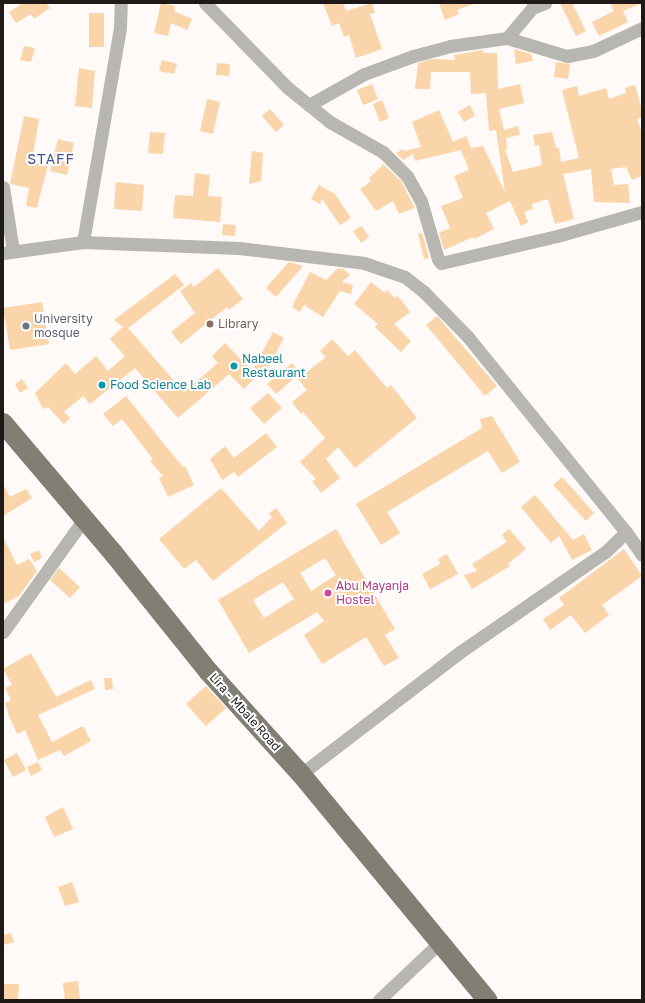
<!DOCTYPE html>
<style>
body{margin:0}
#map{position:relative;width:645px;height:1003px;overflow:hidden;background:#fff9f7;font-family:"Golos Text",sans-serif}
div>[style]{position:absolute}
[style*='--x']{left:calc(var(--x)*1px);top:calc(var(--y)*1px);width:calc(var(--w)*1px);rotate:calc(var(--a)*1deg)}
.building>*{inset:0;background:#fad5a9}
.street>*{height:13px;margin:-6.5px;padding:0 6.5px;transform-origin:6.5px;border-radius:6.5px;background:#b8b6b1}
.primary>*{height:20px;margin:-10px;padding:0 10px;transform-origin:10px;border-radius:10px;background:#817e74}
.dots>*{width:11px;height:11px;translate:-50% -50%;box-sizing:border-box;border:2px solid #fff;border-radius:50%}
span{translate:-50% -50%;white-space:nowrap;text-align:center;line-height:1.15;-webkit-text-stroke:4px #fff;paint-order:stroke}
.worship-label{font-size:12px;color:#5b616d}
.left{translate:0 -50%;text-align:left}
.education-label{font-size:12px;color:#785e54}
.culture-label{font-size:12px;color:#0d838f}
.hotel-label{font-size:12px;color:#b23c85}
.street-label{font-size:12px;color:#1f1a18}
.quarter-label{font-size:14px;color:#43508c;letter-spacing:1px}
.frame{position:absolute;inset:0;border:4px solid #1f1a18;pointer-events:none}
</style>
<div id="map">
<div class="building">
<div style="clip-path:polygon(23px 3px,46px 3px,50px 8px,34px 19px,31px 14px,16px 23px,9px 12px)"></div>
<div style="clip-path:polygon(161px 3px,175px 6px,174px 11px,192px 19px,187px 30px,171px 23px,168px 36px,154px 33px)"></div>
<div style="clip-path:polygon(323px 3px,343px 3px,346px 11px,372px 3px,375px 13px,370px 14px,382px 49px,356px 58px,349px 35px,344px 37px,339px 23px,332px 26px)"></div>
<div style="clip-path:polygon(439px 3px,473px 3px,473px 4px,457px 10px,459px 14px,445px 20px)"></div>
<div style="clip-path:polygon(560px 3px,572px 3px,586px 31px,576px 36px)"></div>
<div style="clip-path:polygon(610px 3px,642px 3px,623px 11px,628px 22px,599px 36px,592px 22px,614px 11px)"></div>
<div style="clip-path:polygon(89px 13px,104px 13px,104px 47px,89px 47px)"></div>
<div style="clip-path:polygon(24px 46px,35px 48px,31px 62px,20px 60px)"></div>
<div style="clip-path:polygon(514px 49px,531px 54px,533px 61px,516px 64px)"></div>
<div style="clip-path:polygon(483px 50px,483px 53px,497px 53px,498px 89px,520px 84px,524px 103px,499px 109px,504px 130px,518px 126px,520px 135px,506px 138px,507px 149px,505px 150px,513px 172px,542px 165px,539px 145px,535px 146px,533px 135px,552px 132px,556px 148px,559px 148px,561px 162px,579px 158px,562px 90px,577px 86px,579px 96px,606px 88px,609px 99px,626px 93px,625px 88px,635px 85px,642px 110px,642px 117px,637px 119px,642px 133px,642px 176px,632px 180px,626px 167px,611px 169px,614px 185px,628px 184px,630px 203px,594px 202px,591px 169px,563px 174px,574px 219px,555px 224px,548px 199px,532px 204px,533px 209px,524px 212px,528px 222px,521px 226px,510px 201px,486px 213px,494px 229px,474px 239px,473px 237px,444px 250px,439px 233px,450px 228px,441px 206px,463px 198px,454px 176px,469px 170px,461px 150px,415px 161px,413px 154px,403px 160px,396px 153px,403px 149px,404px 151px,421px 147px,412px 122px,439px 110px,453px 142px,466px 136px,471px 148px,483px 146px,505px 192px,496px 130px,489px 131px,486px 93px,471px 94px,470px 72px,431px 72px,430px 89px,415px 89px,418px 63px,432px 59px,455px 60px,454px 55px)"></div>
<div style="clip-path:polygon(162px 60px,177px 64px,174px 74px,159px 71px)"></div>
<div style="clip-path:polygon(556px 62px,570px 64px,568px 79px,554px 77px)"></div>
<div style="clip-path:polygon(217px 63px,230px 64px,229px 76px,216px 75px)"></div>
<div style="clip-path:polygon(79px 68px,95px 71px,92px 108px,75px 106px)"></div>
<div style="clip-path:polygon(372px 84px,378px 99px,363px 105px,357px 90px)"></div>
<div style="clip-path:polygon(207px 99px,220px 102px,213px 134px,200px 131px)"></div>
<div style="clip-path:polygon(382px 100px,389px 118px,380px 122px,373px 104px)"></div>
<div style="clip-path:polygon(470px 105px,475px 116px,464px 122px,458px 112px)"></div>
<div style="clip-path:polygon(270px 109px,284px 125px,276px 132px,262px 116px)"></div>
<div style="clip-path:polygon(24px 116px,39px 119px,32px 161px,48px 165px,37px 208px,26px 206px,29px 188px,10px 184px)"></div>
<div style="clip-path:polygon(150px 132px,165px 133px,163px 154px,148px 153px)"></div>
<div style="clip-path:polygon(58px 139px,74px 143px,67px 175px,50px 171px)"></div>
<div style="clip-path:polygon(252px 151px,263px 153px,261px 181px,249px 184px)"></div>
<div style="clip-path:polygon(381px 162px,401px 181px,415px 208px,399px 214px,393px 201px,376px 211px,360px 189px,371px 181px,369px 178px,384px 164px)"></div>
<div style="clip-path:polygon(195px 173px,210px 175px,208px 196px,222px 197px,220px 222px,173px 218px,175px 195px,193px 196px)"></div>
<div style="clip-path:polygon(116px 182px,144px 185px,142px 211px,114px 209px)"></div>
<div style="clip-path:polygon(319px 185px,335px 194px,351px 218px,340px 225px,322px 199px,320px 204px,311px 199px)"></div>
<div style="clip-path:polygon(223px 224px,236px 225px,235px 236px,222px 235px)"></div>
<div style="clip-path:polygon(362px 226px,369px 237px,361px 243px,353px 231px)"></div>
<div style="clip-path:polygon(422px 233px,429px 258px,424px 259px,418px 234px)"></div>
<div style="clip-path:polygon(289px 262px,303px 266px,276px 297px,266px 288px)"></div>
<div style="clip-path:polygon(218px 268px,243px 299px,229px 310px,227px 307px,181px 344px,171px 332px,195px 313px,180px 291px,191px 283px,194px 287px)"></div>
<div style="clip-path:polygon(338px 268px,344px 269px,350px 275px,342px 282px,353px 285px,351px 294px,340px 291px,323px 317px,304px 305px,300px 312px,292px 307px,310px 272px,326px 280px)"></div>
<div style="clip-path:polygon(175px 274px,184px 285px,128px 328px,184px 392px,218px 363px,212px 356px,225px 343px,252px 371px,273px 332px,284px 338px,262px 378px,259px 374px,244px 389px,229px 374px,178px 418px,135px 368px,90px 404px,83px 396px,64px 412px,70px 418px,64px 424px,48px 407px,43px 409px,35px 393px,66px 363px,75px 374px,96px 356px,108px 371px,125px 356px,110px 339px,123px 327px,114px 320px)"></div>
<div style="clip-path:polygon(371px 282px,385px 293px,387px 290px,395px 298px,398px 296px,410px 312px,394px 324px,411px 341px,401px 352px,375px 327px,378px 324px,354px 304px)"></div>
<div style="clip-path:polygon(42px 302px,49px 344px,10px 350px,3px 308px)"></div>
<div style="clip-path:polygon(437px 316px,497px 386px,485px 396px,426px 325px)"></div>
<div style="clip-path:polygon(332px 339px,348px 356px,355px 350px,387px 388px,391px 385px,417px 418px,355px 468px,338px 447px,326px 459px,340px 478px,321px 493px,312px 481px,316px 479px,300px 462px,325px 438px,303px 412px,301px 414px,292px 402px,307px 390px,298px 379px,326px 357px,320px 351px)"></div>
<div style="clip-path:polygon(292px 363px,300px 373px,276px 394px,267px 384px)"></div>
<div style="clip-path:polygon(22px 379px,28px 388px,20px 393px,15px 384px)"></div>
<div style="clip-path:polygon(268px 393px,282px 408px,264px 424px,250px 408px)"></div>
<div style="clip-path:polygon(126px 396px,167px 448px,183px 467px,185px 466px,194px 485px,168px 497px,159px 478px,163px 476px,150px 461px,153px 459px,122px 419px,113px 426px,103px 414px)"></div>
<div style="clip-path:polygon(492px 416px,520px 462px,502px 473px,488px 451px,387px 512px,400px 533px,381px 545px,356px 504px,482px 428px,480px 419px)"></div>
<div style="clip-path:polygon(266px 433px,277px 447px,238px 477px,234px 472px,222px 480px,210px 459px,225px 446px,234px 458px)"></div>
<div style="clip-path:polygon(562px 477px,594px 513px,586px 521px,553px 485px)"></div>
<div style="clip-path:polygon(3px 484px,10px 497px,26px 489px,32px 498px,3px 516px)"></div>
<div style="clip-path:polygon(221px 488px,259px 531px,272px 517px,269px 513px,276px 508px,287px 523px,213px 581px,196px 560px,184px 569px,159px 539px)"></div>
<div style="clip-path:polygon(535px 495px,573px 540px,584px 534px,592px 550px,572px 560px,559px 536px,551px 543px,521px 507px)"></div>
<div style="clip-path:polygon(evenodd,336px 529px,395px 629px,385px 635px,399px 658px,384px 666px,366px 637px,322px 664px,304px 635px,324px 621px,317px 612px,249px 653px,218px 600px,336px 529px,325px 558px,336px 575px,311px 591px,300px 573px,325px 558px,336px 529px,283px 582px,294px 599px,264px 618px,253px 600px,283px 582px)"></div>
<div style="clip-path:polygon(509px 529px,526px 549px,508px 564px,510px 566px,472px 589px,464px 575px,477px 571px,472px 564px,507px 542px,502px 535px)"></div>
<div style="clip-path:polygon(3px 537px,17px 565px,29px 559px,37px 571px,19px 596px,3px 604px)"></div>
<div style="clip-path:polygon(624px 549px,642px 576px,602px 605px,609px 615px,585px 633px,571px 615px,550px 630px,543px 619px,564px 605px,559px 598px)"></div>
<div style="clip-path:polygon(39px 550px,42px 558px,34px 562px,30px 554px)"></div>
<div style="clip-path:polygon(447px 554px,458px 574px,430px 589px,422px 574px,440px 564px,438px 559px)"></div>
<div style="clip-path:polygon(59px 568px,80px 587px,70px 598px,50px 580px)"></div>
<div style="clip-path:polygon(31px 653px,56px 697px,91px 680px,95px 689px,38px 715px,52px 742px,83px 726px,91px 741px,64px 756px,60px 750px,38px 760px,25px 730px,17px 734px,9px 716px,5px 703px,11px 700px,5px 688px,12px 685px,3px 669px)"></div>
<div style="clip-path:polygon(104px 678px,112px 678px,113px 689px,105px 690px)"></div>
<div style="clip-path:polygon(206px 686px,226px 708px,206px 726px,186px 704px)"></div>
<div style="clip-path:polygon(17px 753px,26px 770px,13px 777px,4px 760px)"></div>
<div style="clip-path:polygon(38px 762px,42px 770px,31px 776px,27px 767px)"></div>
<div style="clip-path:polygon(63px 807px,73px 829px,54px 837px,45px 817px)"></div>
<div style="clip-path:polygon(72px 882px,79px 902px,65px 906px,58px 887px)"></div>
<div style="clip-path:polygon(11px 933px,14px 942px,3px 945px,3px 935px)"></div>
<div style="clip-path:polygon(78px 981px,80px 1000px,65px 1000px,63px 983px)"></div>
<div style="clip-path:polygon(3px 984px,19px 984px,18px 999px,3px 999px)"></div>
</div>
<div class="street">
<div style="--x:205;--y:3;--w:119;--a:45.7"></div>
<div style="--x:288;--y:88;--w:54;--a:39"></div>
<div style="--x:330;--y:122;--w:61;--a:29.5"></div>
<div style="--x:383;--y:152;--w:34;--a:45"></div>
<div style="--x:407;--y:176;--w:29;--a:61"></div>
<div style="--x:421;--y:201;--w:60;--a:73.7"></div>
<div style="--x:438;--y:259;--w:5;--a:53"></div>
<div style="--x:441;--y:263;--w:119;--a:-13.1"></div>
<div style="--x:557;--y:236;--w:88;--a:-15.8"></div>
<div style="--x:507;--y:38;--w:63;--a:16.7"></div>
<div style="--x:567;--y:56;--w:26;--a:-11"></div>
<div style="--x:593;--y:51;--w:54;--a:-25.1"></div>
<div style="--x:309;--y:105;--w:63;--a:-29.4"></div>
<div style="--x:364;--y:74;--w:52;--a:-20.2"></div>
<div style="--x:413;--y:56;--w:38;--a:-15"></div>
<div style="--x:450;--y:46;--w:58;--a:-8"></div>
<div style="--x:507;--y:38;--w:39;--a:-50"></div>
<div style="--x:532;--y:8;--w:14;--a:-21"></div>
<div style="--x:3;--y:187;--w:65;--a:81.1"></div>
<div style="--x:83;--y:242;--w:218;--a:-80.2"></div>
<div style="--x:120;--y:27;--w:24;--a:-88"></div>
<div style="--x:3;--y:253;--w:81;--a:-7.8"></div>
<div style="--x:83;--y:242;--w:156;--a:2.2"></div>
<div style="--x:239;--y:248;--w:126;--a:6.8"></div>
<div style="--x:364;--y:263;--w:43;--a:18.9"></div>
<div style="--x:405;--y:277;--w:24;--a:38"></div>
<div style="--x:424;--y:292;--w:63;--a:45.6"></div>
<div style="--x:468;--y:337;--w:251;--a:51"></div>
<div style="--x:626;--y:532;--w:29;--a:136"></div>
<div style="--x:605;--y:552;--w:176;--a:145.4"></div>
<div style="--x:460;--y:652;--w:200;--a:142.5"></div>
<div style="--x:626;--y:532;--w:28;--a:55"></div>
<div style="--x:3;--y:632;--w:139;--a:-54.4"></div>
<div style="--x:379;--y:1000;--w:83;--a:-43.5"></div>
</div>
<div class="primary">
<div style="--x:3;--y:423;--w:172;--a:49.7"></div>
<div style="--x:114;--y:554;--w:151;--a:51.2"></div>
<div style="--x:209;--y:672;--w:137;--a:48"></div>
<div style="--x:301;--y:774;--w:293;--a:50.5"></div>
</div>
<div class="dots">
<div style="left:210px;top:324px;background:#8d6e63"></div>
<div style="left:26px;top:326px;background:#6b7280"></div>
<div style="left:234px;top:366px;background:#0f9aa8"></div>
<div style="left:102px;top:385px;background:#0f9aa8"></div>
<div style="left:328px;top:593px;background:#d1479c"></div>
</div>
<div class="worship-label">
<span class="left" style="left:34px;top:326px">University<br>mosque</span>
</div>
<div class="education-label">
<span class="left" style="left:218px;top:324px">Library</span>
</div>
<div class="culture-label">
<span class="left" style="left:242px;top:366px">Nabeel<br>Restaurant</span>
<span class="left" style="left:110px;top:385px">Food Science Lab</span>
</div>
<div class="hotel-label">
<span class="left" style="left:336px;top:593px">Abu Mayanja<br>Hostel</span>
</div>
<div class="street-label">
<span style="left:245px;top:712px;rotate:48deg">Lira - Mbale Road</span>
</div>
<div class="quarter-label">
<span style="left:51px;top:159px">STAFF</span>
</div>
<div class="frame"></div>
</div>
